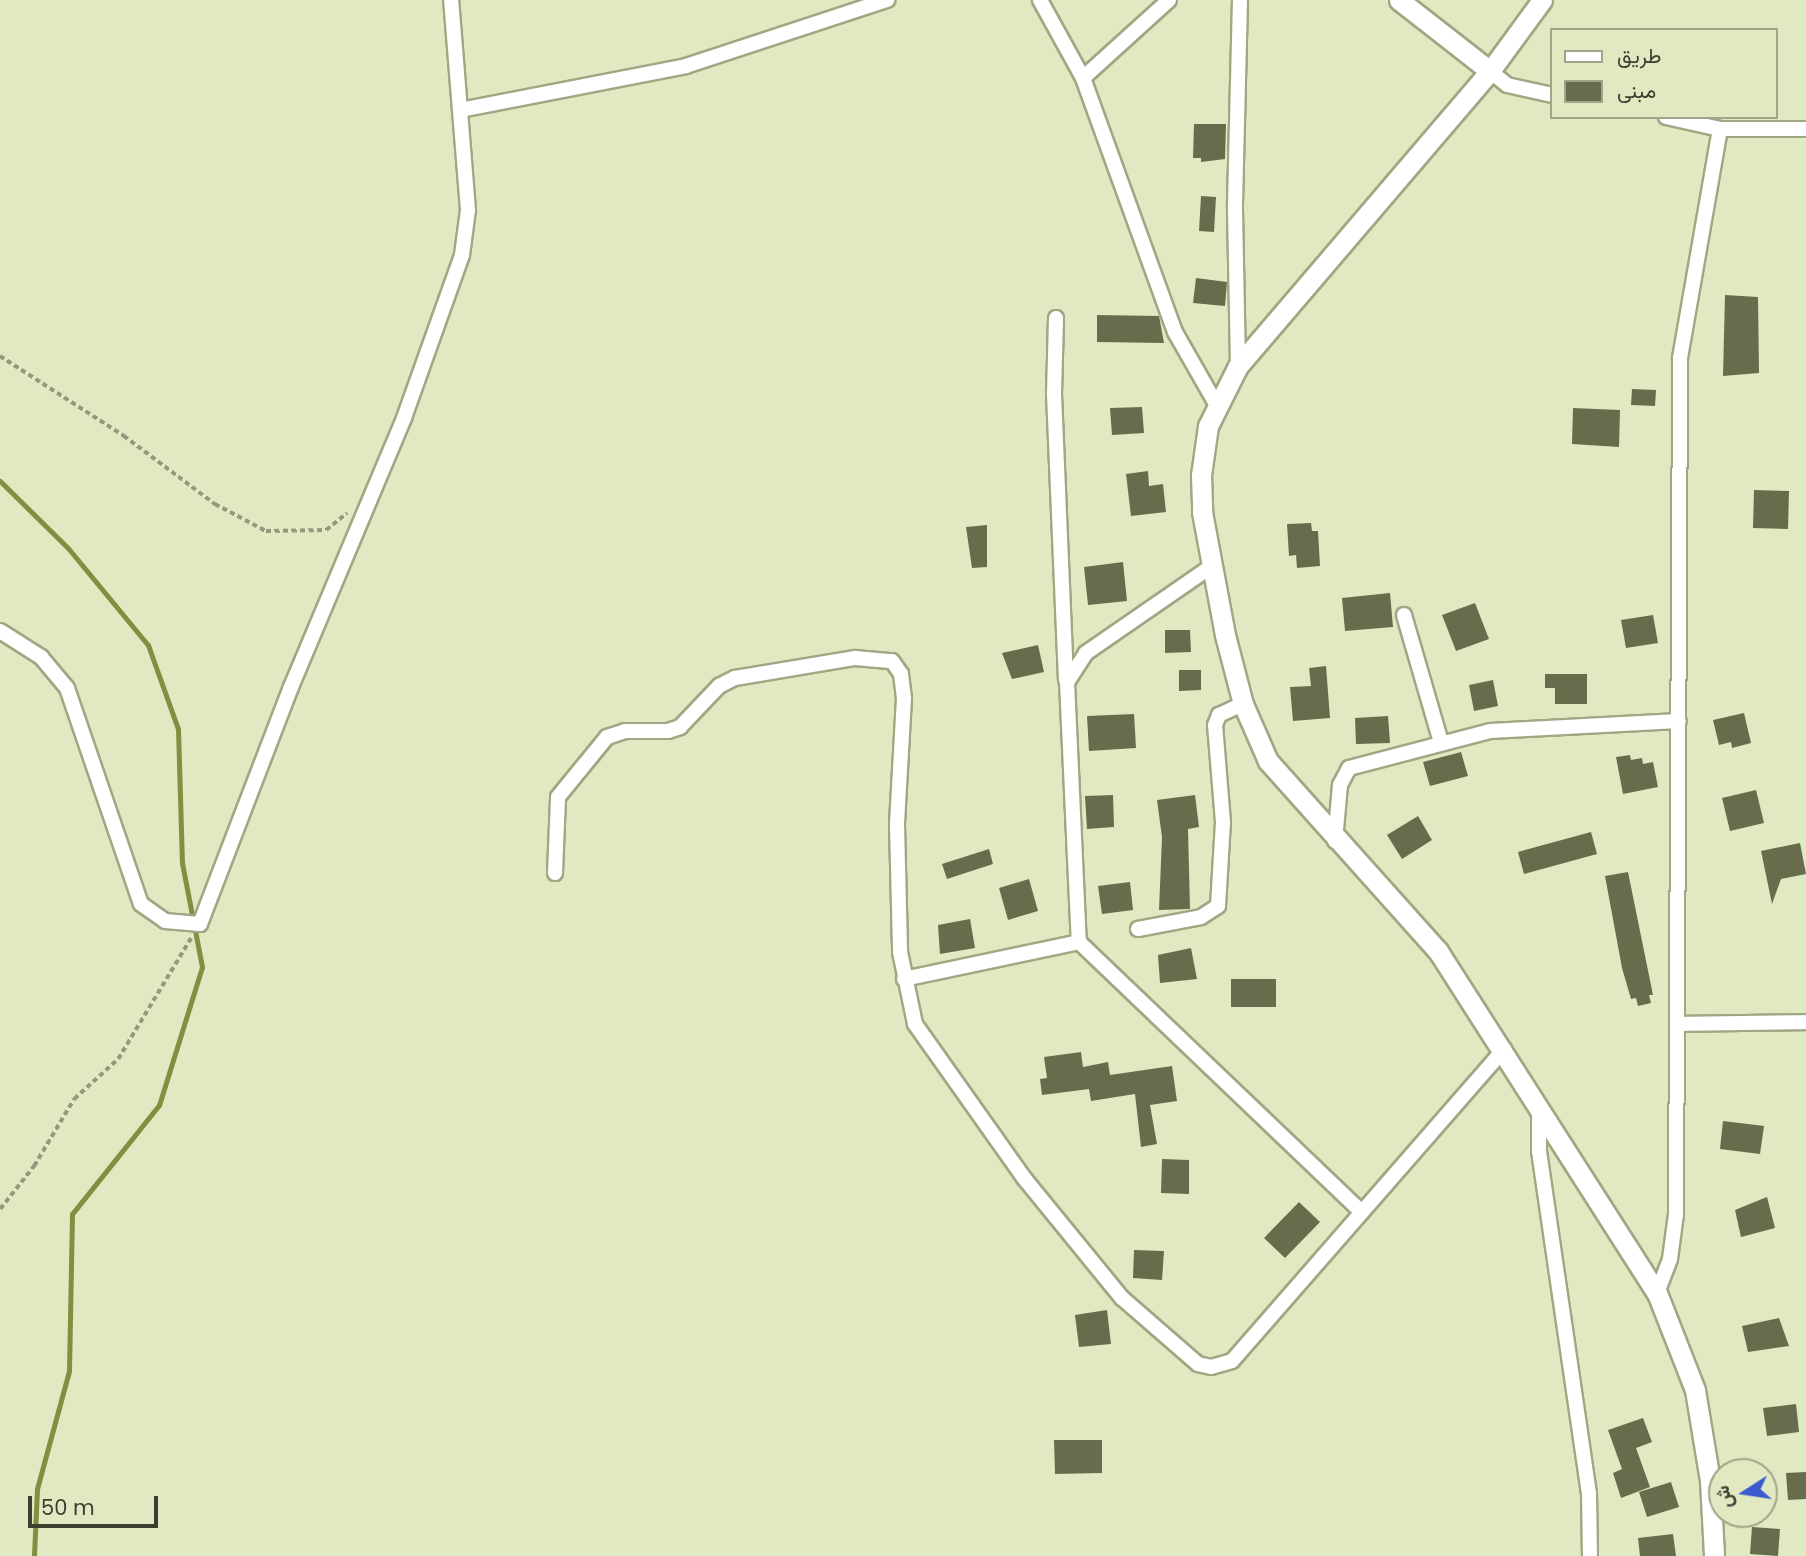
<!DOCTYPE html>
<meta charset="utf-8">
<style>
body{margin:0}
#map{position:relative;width:1806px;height:1556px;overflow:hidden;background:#e1e9c3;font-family:Poppins,Vazirmatn,sans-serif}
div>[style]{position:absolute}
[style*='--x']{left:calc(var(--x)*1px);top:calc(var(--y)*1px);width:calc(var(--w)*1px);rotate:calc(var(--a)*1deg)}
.stream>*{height:5px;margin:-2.5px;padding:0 2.5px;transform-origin:2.5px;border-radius:2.5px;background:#828f40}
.building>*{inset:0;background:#676d4c}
.path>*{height:3.5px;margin-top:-1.75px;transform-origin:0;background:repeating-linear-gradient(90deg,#93997e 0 5px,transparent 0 8.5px)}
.roads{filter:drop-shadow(2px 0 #9fa783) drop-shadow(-2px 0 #9fa783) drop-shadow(0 2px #9fa783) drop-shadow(0 -2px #9fa783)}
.minor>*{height:14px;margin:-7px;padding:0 7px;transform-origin:7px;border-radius:7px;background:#fff}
.tertiary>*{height:19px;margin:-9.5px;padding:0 9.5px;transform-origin:9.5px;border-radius:9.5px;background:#fff}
span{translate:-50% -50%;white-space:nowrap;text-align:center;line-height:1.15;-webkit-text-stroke:7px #e1e9c3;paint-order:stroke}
.legend{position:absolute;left:1550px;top:28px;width:228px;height:91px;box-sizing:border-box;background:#e1e9c3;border:2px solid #9fa588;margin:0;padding:9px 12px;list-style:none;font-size:21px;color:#3c3f30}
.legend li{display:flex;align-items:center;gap:14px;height:35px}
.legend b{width:35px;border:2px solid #9fa588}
.north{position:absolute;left:1708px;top:1458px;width:70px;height:70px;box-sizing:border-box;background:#e1e9c3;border:2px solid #9fa588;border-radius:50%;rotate:258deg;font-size:19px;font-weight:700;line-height:28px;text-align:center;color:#3c3f30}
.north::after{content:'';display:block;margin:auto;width:24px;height:32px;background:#3a5cce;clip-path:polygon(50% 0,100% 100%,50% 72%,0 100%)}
.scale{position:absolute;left:28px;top:1496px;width:130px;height:32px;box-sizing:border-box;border:4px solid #3c3f30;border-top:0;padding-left:9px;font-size:21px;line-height:24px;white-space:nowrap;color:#3c3f30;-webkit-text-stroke:5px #e1e9c3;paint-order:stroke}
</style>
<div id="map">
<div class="stream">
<div style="--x:0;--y:481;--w:95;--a:44.6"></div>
<div style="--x:68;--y:548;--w:126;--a:50.5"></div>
<div style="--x:148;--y:645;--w:89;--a:70.3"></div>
<div style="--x:178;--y:729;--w:134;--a:88.3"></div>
<div style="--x:182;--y:863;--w:106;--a:79.1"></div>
<div style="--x:202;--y:967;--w:145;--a:107.3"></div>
<div style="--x:159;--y:1105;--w:139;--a:128.6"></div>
<div style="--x:72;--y:1214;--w:157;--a:91.1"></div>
<div style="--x:69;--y:1371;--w:122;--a:105.2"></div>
<div style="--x:37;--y:1489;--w:67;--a:92.6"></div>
</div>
<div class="building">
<div style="clip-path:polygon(1194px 124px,1226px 124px,1225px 159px,1201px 162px,1201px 158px,1193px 158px)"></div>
<div style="clip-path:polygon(1201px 196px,1216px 197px,1214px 232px,1199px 231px)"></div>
<div style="clip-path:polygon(1196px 278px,1227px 282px,1225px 306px,1193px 303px)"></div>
<div style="clip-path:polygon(1725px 295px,1758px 297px,1759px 373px,1723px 376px)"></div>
<div style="clip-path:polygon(1097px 315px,1159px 316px,1164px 343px,1097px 342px)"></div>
<div style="clip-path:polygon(1632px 389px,1656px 390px,1655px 406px,1631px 405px)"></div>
<div style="clip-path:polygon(1142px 407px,1144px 433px,1112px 435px,1110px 408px)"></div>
<div style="clip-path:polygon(1573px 408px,1620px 410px,1619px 447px,1572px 444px)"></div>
<div style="clip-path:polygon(1148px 471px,1149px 486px,1163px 484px,1166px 512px,1131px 516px,1126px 474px)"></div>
<div style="clip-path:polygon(1754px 490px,1789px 491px,1788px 529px,1753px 528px)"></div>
<div style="clip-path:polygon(1311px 523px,1312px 531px,1318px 531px,1320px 566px,1297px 568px,1296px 555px,1289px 556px,1287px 524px)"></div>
<div style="clip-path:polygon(987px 525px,987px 567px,972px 568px,966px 527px)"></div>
<div style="clip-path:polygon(1123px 562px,1127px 601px,1088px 605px,1084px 567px)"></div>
<div style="clip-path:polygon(1390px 593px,1393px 627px,1345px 631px,1342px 598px)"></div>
<div style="clip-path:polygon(1475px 603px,1489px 639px,1456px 651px,1442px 615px)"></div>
<div style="clip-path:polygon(1653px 615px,1658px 643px,1626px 648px,1621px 620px)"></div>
<div style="clip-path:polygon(1165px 630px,1190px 630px,1191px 652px,1165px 653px)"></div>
<div style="clip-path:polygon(1038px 645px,1044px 672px,1012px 679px,1002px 653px)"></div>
<div style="clip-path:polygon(1326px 666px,1330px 718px,1293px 721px,1290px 687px,1311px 686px,1309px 668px)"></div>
<div style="clip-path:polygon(1179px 670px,1201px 670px,1201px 690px,1179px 691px)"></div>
<div style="clip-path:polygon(1545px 674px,1587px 674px,1587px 704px,1555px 704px,1555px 688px,1545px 688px)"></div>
<div style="clip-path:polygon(1493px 680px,1498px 706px,1474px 711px,1469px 685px)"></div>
<div style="clip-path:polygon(1744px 713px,1751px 743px,1732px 748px,1731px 742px,1719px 745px,1713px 720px)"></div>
<div style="clip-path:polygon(1134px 714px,1136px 748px,1089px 751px,1087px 716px)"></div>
<div style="clip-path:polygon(1388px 716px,1390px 743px,1356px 744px,1355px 718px)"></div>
<div style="clip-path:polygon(1461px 752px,1468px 776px,1430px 786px,1423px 762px)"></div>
<div style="clip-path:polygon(1630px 755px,1631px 760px,1642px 758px,1643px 764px,1653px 762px,1658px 787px,1623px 794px,1616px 757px)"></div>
<div style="clip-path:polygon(1756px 790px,1764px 823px,1730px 831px,1722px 798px)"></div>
<div style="clip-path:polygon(1113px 795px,1114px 827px,1087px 829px,1085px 796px)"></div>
<div style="clip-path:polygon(1195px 795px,1199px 827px,1188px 829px,1190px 909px,1159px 910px,1162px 837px,1157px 800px)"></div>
<div style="clip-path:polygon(1418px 816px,1432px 840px,1402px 859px,1387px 835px)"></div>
<div style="clip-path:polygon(1591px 832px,1597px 854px,1524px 874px,1518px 852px)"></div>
<div style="clip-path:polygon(1800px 843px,1806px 874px,1781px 879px,1772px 904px,1761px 851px)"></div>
<div style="clip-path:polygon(989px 849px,993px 864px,947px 879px,942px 864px)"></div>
<div style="clip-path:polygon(1628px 872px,1653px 995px,1649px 995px,1651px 1003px,1638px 1006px,1636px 998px,1631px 999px,1622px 968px,1605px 876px)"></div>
<div style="clip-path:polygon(1029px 879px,1038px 911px,1008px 920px,999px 888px)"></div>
<div style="clip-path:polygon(1130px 882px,1133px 910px,1102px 914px,1098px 886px)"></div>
<div style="clip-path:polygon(970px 919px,975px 948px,940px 954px,938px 925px)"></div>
<div style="clip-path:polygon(1191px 948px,1197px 979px,1160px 983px,1158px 955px)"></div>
<div style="clip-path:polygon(1231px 979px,1276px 979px,1276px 1007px,1231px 1007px)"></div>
<div style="clip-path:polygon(1081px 1052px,1083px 1067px,1108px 1062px,1110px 1075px,1172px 1066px,1177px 1101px,1150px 1105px,1157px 1144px,1141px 1147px,1135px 1094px,1091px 1101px,1089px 1089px,1042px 1095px,1040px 1079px,1047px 1078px,1044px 1057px)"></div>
<div style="clip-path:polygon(1723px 1121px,1764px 1126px,1760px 1154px,1720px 1149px)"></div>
<div style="clip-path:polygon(1162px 1159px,1189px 1160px,1189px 1194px,1161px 1193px)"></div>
<div style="clip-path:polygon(1767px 1197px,1775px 1228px,1741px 1237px,1735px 1210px)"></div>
<div style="clip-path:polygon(1299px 1202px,1320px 1222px,1285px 1258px,1264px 1238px)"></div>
<div style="clip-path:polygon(1134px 1250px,1164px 1251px,1162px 1280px,1133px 1278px)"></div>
<div style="clip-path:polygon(1107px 1310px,1111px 1344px,1079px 1347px,1075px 1315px)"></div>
<div style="clip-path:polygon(1779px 1318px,1789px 1346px,1748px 1352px,1742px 1326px)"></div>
<div style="clip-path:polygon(1796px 1404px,1799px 1432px,1767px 1436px,1763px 1408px)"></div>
<div style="clip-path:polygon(1643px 1418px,1652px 1442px,1636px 1448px,1650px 1487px,1621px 1498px,1613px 1473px,1622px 1469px,1608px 1430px)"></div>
<div style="clip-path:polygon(1054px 1440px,1102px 1440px,1102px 1473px,1055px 1474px)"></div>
<div style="clip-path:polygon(1806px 1472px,1806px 1499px,1788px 1500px,1786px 1473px)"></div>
<div style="clip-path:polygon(1671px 1482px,1679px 1507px,1647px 1517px,1639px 1492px)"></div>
<div style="clip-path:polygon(1752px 1527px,1780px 1529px,1778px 1556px,1750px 1554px)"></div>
<div style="clip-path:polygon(1673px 1534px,1676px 1556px,1640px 1556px,1638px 1538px)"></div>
</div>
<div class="path">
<div style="--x:0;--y:356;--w:148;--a:32.8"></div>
<div style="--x:124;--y:436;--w:114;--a:36.8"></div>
<div style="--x:215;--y:504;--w:58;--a:27.9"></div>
<div style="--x:266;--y:531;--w:60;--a:-1"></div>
<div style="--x:326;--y:530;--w:27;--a:-39"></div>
<div style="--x:0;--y:1209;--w:55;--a:-51.7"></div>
<div style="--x:34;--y:1166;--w:78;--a:-59.2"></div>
<div style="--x:74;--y:1099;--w:59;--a:-42.3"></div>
<div style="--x:118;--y:1059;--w:141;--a:-58.9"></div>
</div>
<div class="roads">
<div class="minor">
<div style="--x:1040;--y:0;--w:89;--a:61.1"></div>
<div style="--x:1083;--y:78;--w:270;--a:70.1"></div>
<div style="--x:1175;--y:332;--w:83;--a:60.3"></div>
<div style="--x:1490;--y:71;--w:22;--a:39"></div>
<div style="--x:1507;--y:85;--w:46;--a:12.5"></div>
<div style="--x:1083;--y:78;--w:116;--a:-42.2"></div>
<div style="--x:460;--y:110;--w:230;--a:-11"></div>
<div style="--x:686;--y:66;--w:212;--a:-18.2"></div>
<div style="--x:1666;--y:117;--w:55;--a:12.5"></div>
<div style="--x:1720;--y:129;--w:86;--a:0"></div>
<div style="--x:1056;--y:318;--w:76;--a:91.5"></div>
<div style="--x:1054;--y:394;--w:286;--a:87.6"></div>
<div style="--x:1238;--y:366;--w:162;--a:-91.1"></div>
<div style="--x:1235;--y:204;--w:204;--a:-88.6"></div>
<div style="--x:1209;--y:568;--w:150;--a:145.4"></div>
<div style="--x:1086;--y:653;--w:35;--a:123"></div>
<div style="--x:1067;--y:682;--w:260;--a:87.4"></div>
<div style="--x:1079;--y:942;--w:391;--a:43.7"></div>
<div style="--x:1404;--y:615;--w:132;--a:73.8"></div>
<div style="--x:0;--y:631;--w:49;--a:32.4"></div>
<div style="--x:41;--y:657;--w:40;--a:50"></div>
<div style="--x:67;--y:688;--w:228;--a:71.1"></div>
<div style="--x:141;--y:904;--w:29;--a:35"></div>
<div style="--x:165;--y:921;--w:35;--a:5"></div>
<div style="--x:200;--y:924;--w:254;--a:-69"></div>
<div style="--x:291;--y:687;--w:292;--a:-67.2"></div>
<div style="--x:404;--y:418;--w:173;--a:-70.4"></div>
<div style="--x:462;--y:255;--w:45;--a:-82.4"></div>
<div style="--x:468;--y:210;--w:211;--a:-94.6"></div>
<div style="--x:1335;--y:841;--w:56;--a:-84.9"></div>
<div style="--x:1340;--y:785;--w:19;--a:-62"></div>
<div style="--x:1349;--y:768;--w:146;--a:-14.7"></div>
<div style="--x:1490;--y:731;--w:189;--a:-3"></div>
<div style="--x:555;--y:873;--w:76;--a:-87.7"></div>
<div style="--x:558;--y:797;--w:77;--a:-50.8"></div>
<div style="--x:607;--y:737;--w:19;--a:-18"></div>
<div style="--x:625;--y:731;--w:43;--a:0"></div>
<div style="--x:668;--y:731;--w:13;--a:-18"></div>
<div style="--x:680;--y:727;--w:57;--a:-46.4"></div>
<div style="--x:719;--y:686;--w:18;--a:-27"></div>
<div style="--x:735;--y:678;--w:122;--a:-9.5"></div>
<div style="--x:855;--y:658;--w:37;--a:5"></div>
<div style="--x:892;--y:661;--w:16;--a:55"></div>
<div style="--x:901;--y:674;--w:24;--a:83"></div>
<div style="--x:904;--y:698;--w:127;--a:93.2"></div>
<div style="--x:897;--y:825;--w:127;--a:88.6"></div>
<div style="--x:900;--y:952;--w:74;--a:78.2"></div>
<div style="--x:915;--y:1024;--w:189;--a:54.7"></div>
<div style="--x:1024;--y:1178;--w:155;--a:50.8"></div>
<div style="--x:1122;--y:1298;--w:101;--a:41"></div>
<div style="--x:1198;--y:1364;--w:13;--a:13"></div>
<div style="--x:1211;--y:1367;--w:22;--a:-16"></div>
<div style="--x:1232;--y:1361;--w:414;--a:-48.9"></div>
<div style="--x:1138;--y:929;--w:64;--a:-10.8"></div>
<div style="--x:1201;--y:917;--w:20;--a:-33"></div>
<div style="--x:1218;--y:906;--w:84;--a:-86.6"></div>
<div style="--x:1223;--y:822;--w:97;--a:-94.7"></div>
<div style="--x:1215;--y:725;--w:11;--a:-68"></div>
<div style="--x:1219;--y:715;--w:26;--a:-25"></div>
<div style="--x:904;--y:979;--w:179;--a:-11.9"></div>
<div style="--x:1679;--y:1024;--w:127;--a:-0.9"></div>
<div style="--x:1539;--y:1110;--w:41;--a:90"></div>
<div style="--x:1539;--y:1151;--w:346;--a:81.7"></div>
<div style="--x:1589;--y:1493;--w:63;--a:89.1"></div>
<div style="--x:1657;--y:1293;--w:36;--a:-69"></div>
<div style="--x:1670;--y:1259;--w:45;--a:-82.4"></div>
<div style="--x:1676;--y:1214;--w:856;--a:-89.73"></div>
<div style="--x:1680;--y:358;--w:232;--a:-80.1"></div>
</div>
<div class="tertiary">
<div style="--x:1399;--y:0;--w:115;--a:38"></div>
<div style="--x:1542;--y:0;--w:88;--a:126.2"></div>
<div style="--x:1490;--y:71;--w:388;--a:130.5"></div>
<div style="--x:1238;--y:366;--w:67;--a:116.6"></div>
<div style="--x:1208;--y:426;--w:49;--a:98.1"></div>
<div style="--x:1201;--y:475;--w:37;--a:88"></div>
<div style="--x:1202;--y:512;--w:125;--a:79.4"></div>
<div style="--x:1225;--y:635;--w:71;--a:75.4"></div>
<div style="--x:1243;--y:704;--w:62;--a:66.3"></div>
<div style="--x:1268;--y:761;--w:255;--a:48.2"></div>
<div style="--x:1438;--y:951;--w:406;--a:57.4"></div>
<div style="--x:1657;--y:1293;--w:104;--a:68.6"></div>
<div style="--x:1695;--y:1390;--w:92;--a:80.6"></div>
<div style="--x:1710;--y:1481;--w:75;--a:86.9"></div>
</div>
</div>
<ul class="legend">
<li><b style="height:9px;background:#fff"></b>طريق</li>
<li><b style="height:19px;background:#676d4c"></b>مبنى</li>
</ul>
<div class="north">ش</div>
<div class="scale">50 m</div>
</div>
